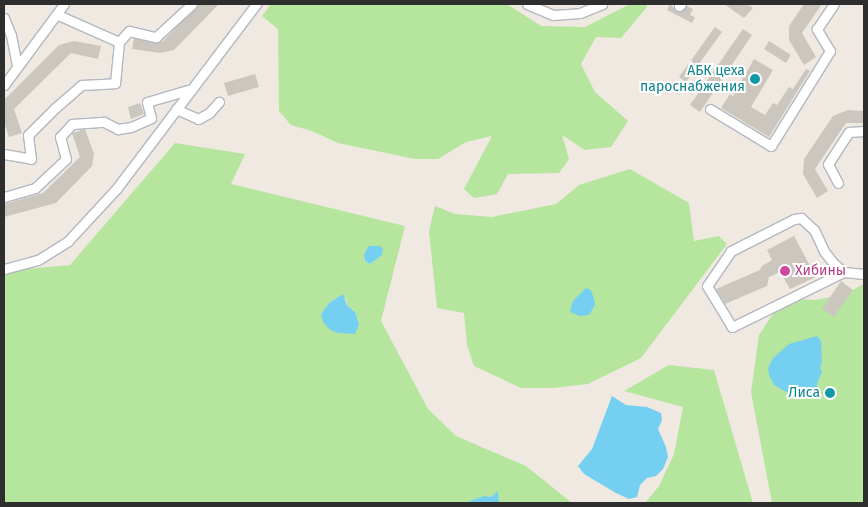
<!DOCTYPE html>
<meta charset="utf-8">
<style>
body{margin:0}
#map{position:relative;width:868px;height:507px;overflow:hidden;background:#efe9e1;font-family:"Fira Sans",sans-serif}
div>[style]{position:absolute}
[style*='--x']{left:calc(var(--x)*1px);top:calc(var(--y)*1px);width:calc(var(--w)*1px);rotate:calc(var(--a)*1deg)}
.green>*{inset:0;background:#b6e59e}
.water>*{inset:0;background:#75cff0}
.building>*{inset:0;background:#cbc7bf}
.roads{filter:drop-shadow(1px 0 #b4b7c1) drop-shadow(-1px 0 #b4b7c1) drop-shadow(0 1px #b4b7c1) drop-shadow(0 -1px #b4b7c1)}
.minor>*{height:9px;margin:-4.5px;padding:0 4.5px;transform-origin:4.5px;border-radius:4.5px;background:#fff}
.dots>*{width:14px;height:14px;translate:-50% -50%;box-sizing:border-box;border:2px solid #fff;border-radius:50%}
span{translate:-50% -50%;white-space:nowrap;text-align:center;line-height:1.15;-webkit-text-stroke:4px #fff;paint-order:stroke}
.culture-label{font-size:14px;color:#0d838f}
.right{translate:-100% -50%;text-align:right}
.hotel-label{font-size:14px;color:#b23c85}
.left{translate:0 -50%;text-align:left}
.frame{position:absolute;inset:0;border:5px solid #2e2e2e;pointer-events:none}
</style>
<div id="map">
<div class="green">
<div style="clip-path:polygon(271px 4px,507px 4px,541px 26px,585px 27px,630px 4px,646px 4px,647px 7px,621px 38px,596px 37px,581px 64px,595px 92px,628px 121px,611px 147px,585px 150px,562px 135px,569px 159px,559px 173px,508px 174px,497px 194px,474px 198px,464px 189px,492px 136px,466px 142px,438px 159px,415px 159px,338px 143px,312px 131px,291px 125px,279px 111px,278px 29px,262px 16px)"></div>
<div style="clip-path:polygon(evenodd,175px 143px,245px 154px,231px 184px,405px 226px,381px 321px,428px 409px,456px 436px,526px 466px,572px 503px,499px 503px,498px 492px,491px 497px,470px 501px,469px 503px,4px 503px,4px 271px,70px 265px,175px 143px,370px 246px,380px 246px,382px 255px,370px 264px,365px 261px,364px 254px,370px 246px,175px 143px,339px 297px,346px 299px,347px 305px,356px 313px,359px 325px,346px 332px,338px 333px,321px 314px,329px 303px,339px 297px)"></div>
<div style="clip-path:polygon(630px 169px,689px 203px,694px 241px,719px 236px,727px 244px,641px 358px,588px 384px,553px 388px,521px 388px,474px 366px,467px 345px,464px 313px,437px 308px,429px 231px,435px 206px,455px 214px,492px 217px,556px 204px,579px 185px)"></div>
<div style="clip-path:polygon(864px 284px,864px 503px,772px 503px,751px 392px,759px 335px,775px 311px,785px 303px,798px 299px,816px 300px,845px 294px)"></div>
<div style="clip-path:polygon(669px 365px,714px 370px,753px 503px,645px 503px,659px 486px,674px 454px,683px 407px,624px 391px)"></div>
</div>
<div class="water">
<div style="clip-path:polygon(369px 246px,380px 246px,383px 249px,382px 255px,370px 264px,365px 261px,364px 254px)"></div>
<div style="clip-path:polygon(586px 288px,591px 290px,594px 299px,595px 305px,589px 315px,580px 316px,570px 312px,573px 301px)"></div>
<div style="clip-path:polygon(343px 294px,347px 305px,356px 313px,359px 325px,355px 334px,338px 333px,330px 330px,323px 322px,321px 314px,329px 303px)"></div>
<div style="clip-path:polygon(817px 336px,821px 341px,822px 362px,820px 368px,822px 372px,817px 384px,817px 391px,799px 399px,774px 385px,769px 375px,768px 368px,773px 358px,789px 344px)"></div>
<div style="clip-path:polygon(612px 396px,626px 405px,647px 407px,661px 413px,662px 420px,658px 429px,666px 447px,668px 457px,663px 469px,656px 476px,647px 478px,640px 485px,637px 497px,629px 499px,616px 493px,584px 474px,578px 466px,592px 449px)"></div>
<div style="clip-path:polygon(498px 491px,499px 503px,469px 503px,470px 501px,484px 496px,491px 497px)"></div>
</div>
<div class="building">
<div style="clip-path:polygon(199px 4px,219px 4px,174px 50px,160px 53px,132px 49px,134px 38px,155px 43px,163px 41px)"></div>
<div style="clip-path:polygon(670px 4px,678px 12px,683px 11px,687px 6px,693px 9px,690px 15px,695px 17px,692px 23px,667px 10px)"></div>
<div style="clip-path:polygon(724px 4px,747px 4px,753px 8px,744px 18px)"></div>
<div style="clip-path:polygon(804px 4px,822px 4px,802px 33px,816px 57px,804px 65px,789px 40px,789px 26px)"></div>
<div style="clip-path:polygon(715px 27px,722px 32px,686px 82px,679px 77px)"></div>
<div style="clip-path:polygon(743px 29px,752px 35px,700px 112px,690px 105px)"></div>
<div style="clip-path:polygon(74px 41px,101px 46px,98px 59px,71px 53px,14px 109px,22px 133px,9px 137px,4px 122px,4px 100px,59px 45px)"></div>
<div style="clip-path:polygon(769px 41px,791px 55px,786px 63px,764px 49px)"></div>
<div style="clip-path:polygon(754px 59px,773px 70px,751px 107px,765px 115px,773px 103px,777px 105px,789px 87px,793px 89px,806px 69px,810px 71px,769px 137px,721px 108px,730px 94px,733px 96px)"></div>
<div style="clip-path:polygon(255px 74px,259px 87px,228px 96px,224px 83px)"></div>
<div style="clip-path:polygon(140px 103px,144px 114px,131px 119px,128px 107px)"></div>
<div style="clip-path:polygon(848px 110px,864px 111px,864px 123px,846px 123px,815px 169px,828px 191px,817px 198px,803px 174px,804px 159px,833px 116px)"></div>
<div style="clip-path:polygon(85px 129px,94px 154px,92px 166px,56px 203px,4px 217px,4px 204px,43px 193px,80px 157px,72px 133px)"></div>
<div style="clip-path:polygon(794px 236px,816px 277px,790px 289px,780px 272px,769px 277px,767px 286px,725px 304px,716px 289px,760px 270px,762px 266px,772px 260px,767px 250px)"></div>
<div style="clip-path:polygon(841px 281px,853px 290px,834px 317px,822px 309px)"></div>
</div>
<div class="roads">
<div class="minor">
<div style="--x:527;--y:4;--w:28;--a:23"></div>
<div style="--x:553;--y:15;--w:27;--a:-4"></div>
<div style="--x:580;--y:13;--w:24;--a:-22"></div>
<div style="--x:679;--y:6;--w:3;--a:-45"></div>
<div style="--x:58;--y:15;--w:67;--a:23.9"></div>
<div style="--x:119;--y:42;--w:15;--a:-48"></div>
<div style="--x:129;--y:31;--w:28;--a:13"></div>
<div style="--x:156;--y:37;--w:49;--a:-42.5"></div>
<div style="--x:4;--y:18;--w:18;--a:68"></div>
<div style="--x:11;--y:35;--w:32;--a:79"></div>
<div style="--x:4;--y:85;--w:101;--a:-53.5"></div>
<div style="--x:176;--y:109;--w:24;--a:24"></div>
<div style="--x:198;--y:119;--w:13;--a:-29"></div>
<div style="--x:209;--y:113;--w:15;--a:-48"></div>
<div style="--x:710;--y:109;--w:71;--a:31.2"></div>
<div style="--x:771;--y:146;--w:112;--a:-58.2"></div>
<div style="--x:830;--y:51;--w:26;--a:-121"></div>
<div style="--x:817;--y:29;--w:30;--a:-56"></div>
<div style="--x:4;--y:154;--w:27;--a:10"></div>
<div style="--x:31;--y:159;--w:24;--a:-97"></div>
<div style="--x:28;--y:135;--w:37;--a:-45"></div>
<div style="--x:54;--y:109;--w:37;--a:-41"></div>
<div style="--x:82;--y:85;--w:33;--a:-3"></div>
<div style="--x:115;--y:83;--w:41;--a:-84.4"></div>
<div style="--x:838;--y:183;--w:21;--a:-118"></div>
<div style="--x:828;--y:164;--w:38;--a:-57"></div>
<div style="--x:849;--y:132;--w:15;--a:-4"></div>
<div style="--x:4;--y:197;--w:32;--a:-16"></div>
<div style="--x:35;--y:188;--w:42;--a:-43.1"></div>
<div style="--x:66;--y:159;--w:23;--a:-105"></div>
<div style="--x:60;--y:137;--w:18;--a:-47"></div>
<div style="--x:72;--y:124;--w:32;--a:-4"></div>
<div style="--x:104;--y:122;--w:16;--a:27"></div>
<div style="--x:118;--y:129;--w:13;--a:-9"></div>
<div style="--x:131;--y:127;--w:22;--a:-24"></div>
<div style="--x:151;--y:118;--w:16;--a:-104"></div>
<div style="--x:147;--y:102;--w:43;--a:-16.3"></div>
<div style="--x:4;--y:269;--w:35;--a:-15"></div>
<div style="--x:38;--y:260;--w:36;--a:-32"></div>
<div style="--x:68;--y:241;--w:72;--a:-47.2"></div>
<div style="--x:117;--y:188;--w:231;--a:-52.9"></div>
<div style="--x:844;--y:272;--w:13;--a:-141"></div>
<div style="--x:834;--y:264;--w:16;--a:-128"></div>
<div style="--x:824;--y:251;--w:23;--a:-115"></div>
<div style="--x:814;--y:230;--w:18;--a:-137"></div>
<div style="--x:801;--y:218;--w:7;--a:172"></div>
<div style="--x:794;--y:219;--w:71;--a:153.1"></div>
<div style="--x:731;--y:251;--w:42;--a:124.4"></div>
<div style="--x:707;--y:286;--w:48;--a:58.6"></div>
<div style="--x:732;--y:327;--w:125;--a:-26.2"></div>
<div style="--x:844;--y:272;--w:20;--a:6"></div>
</div>
</div>
<div class="dots">
<div style="left:755px;top:79px;background:#0f9aa8"></div>
<div style="left:785px;top:271px;background:#d1479c"></div>
<div style="left:830px;top:393px;background:#0f9aa8"></div>
</div>
<div class="culture-label">
<span class="right" style="left:745px;top:79px">АБК цеха<br>пароснабжения</span>
<span class="right" style="left:820px;top:393px">Лиса</span>
</div>
<div class="hotel-label">
<span class="left" style="left:795px;top:271px">Хибины</span>
</div>
<div class="frame"></div>
</div>
